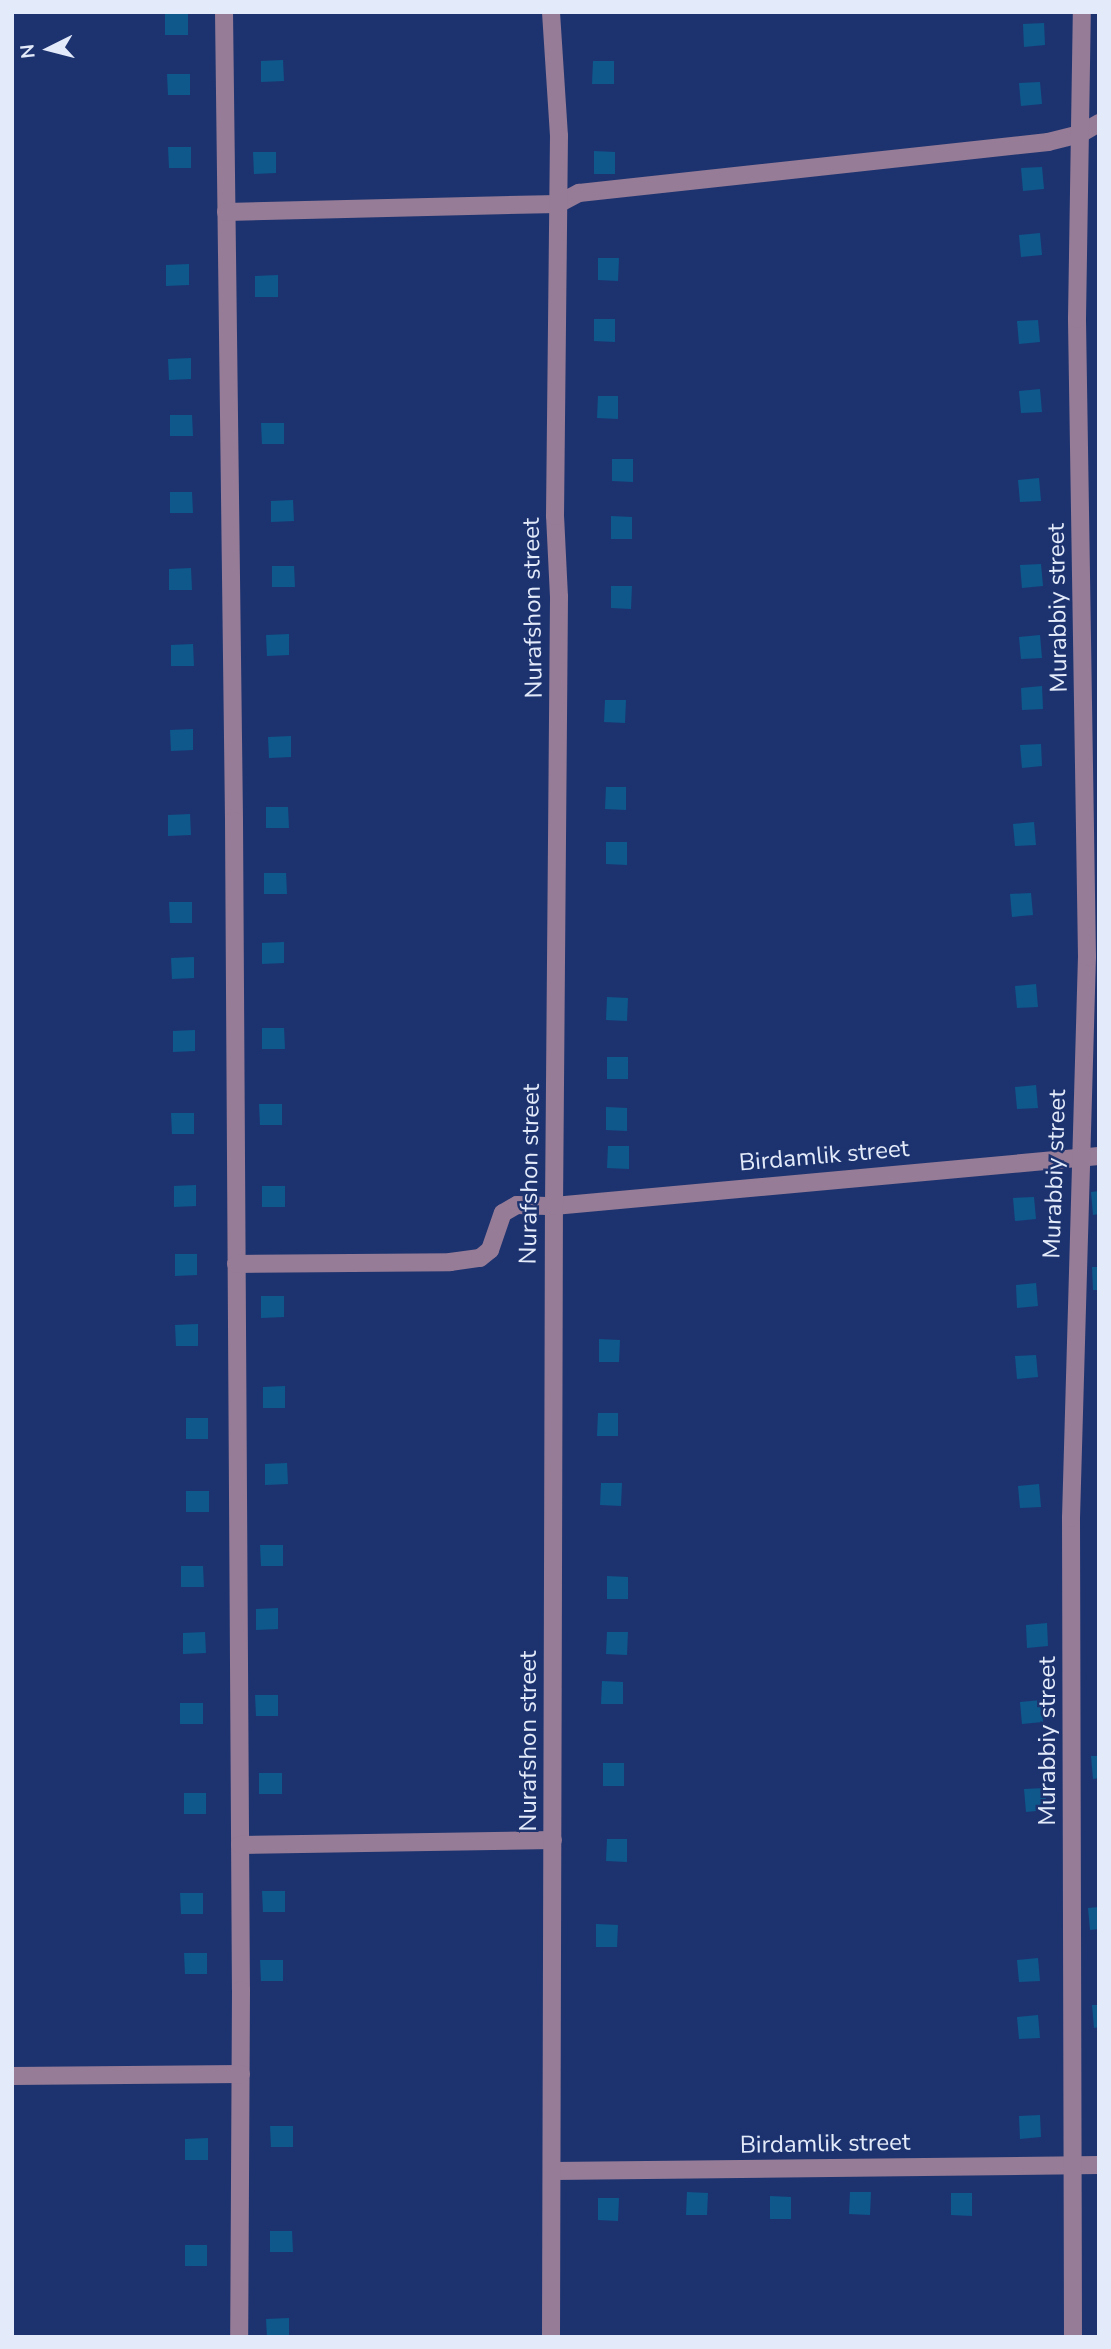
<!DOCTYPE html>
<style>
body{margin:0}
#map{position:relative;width:1111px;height:2349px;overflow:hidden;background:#1d336f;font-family:"Nunito Sans",sans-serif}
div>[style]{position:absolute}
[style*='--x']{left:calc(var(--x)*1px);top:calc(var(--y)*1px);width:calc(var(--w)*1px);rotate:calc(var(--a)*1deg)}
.building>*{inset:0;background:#0e588c}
.minor>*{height:18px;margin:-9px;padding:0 9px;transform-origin:9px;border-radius:9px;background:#967c96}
span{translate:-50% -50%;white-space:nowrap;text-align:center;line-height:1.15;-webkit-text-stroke:5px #1d336f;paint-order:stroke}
.street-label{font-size:24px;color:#e3eaf9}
.frame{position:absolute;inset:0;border:14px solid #e3eaf9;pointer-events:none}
.north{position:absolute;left:14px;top:14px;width:70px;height:70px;-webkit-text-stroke:5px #1d336f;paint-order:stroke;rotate:264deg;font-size:19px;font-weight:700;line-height:28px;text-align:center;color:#e3eaf9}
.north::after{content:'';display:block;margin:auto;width:24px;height:32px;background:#e3eaf9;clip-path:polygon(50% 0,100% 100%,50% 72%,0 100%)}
</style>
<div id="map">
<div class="building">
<div style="clip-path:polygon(165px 14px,188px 14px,188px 35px,165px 35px)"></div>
<div style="clip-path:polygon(1044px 23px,1045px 45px,1024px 47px,1023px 24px)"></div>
<div style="clip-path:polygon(283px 60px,284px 81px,261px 82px,261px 61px)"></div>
<div style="clip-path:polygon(593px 61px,614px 61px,614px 84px,592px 84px)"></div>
<div style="clip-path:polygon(167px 74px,190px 74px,190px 95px,168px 95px)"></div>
<div style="clip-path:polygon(1040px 82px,1042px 104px,1021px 106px,1019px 83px)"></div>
<div style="clip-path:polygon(168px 147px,191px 147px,191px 168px,169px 168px)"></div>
<div style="clip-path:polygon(594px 151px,615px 152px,615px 174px,594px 174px)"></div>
<div style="clip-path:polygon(253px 152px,276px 152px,276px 173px,254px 174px)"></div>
<div style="clip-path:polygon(1042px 167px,1044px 189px,1023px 191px,1021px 168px)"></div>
<div style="clip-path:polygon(1040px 233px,1042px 255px,1021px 257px,1019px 235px)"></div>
<div style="clip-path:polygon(598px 258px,619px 258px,618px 281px,598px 280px)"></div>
<div style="clip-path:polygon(189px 264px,189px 285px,166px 286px,166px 265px)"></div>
<div style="clip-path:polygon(278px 275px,278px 297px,255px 297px,255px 276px)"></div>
<div style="clip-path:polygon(594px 319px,615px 319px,615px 342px,594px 341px)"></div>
<div style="clip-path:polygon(1038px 320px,1040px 342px,1019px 344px,1017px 321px)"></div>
<div style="clip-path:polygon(191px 358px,191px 379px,169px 380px,168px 359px)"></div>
<div style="clip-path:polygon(1040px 389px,1042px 412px,1021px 413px,1019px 391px)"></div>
<div style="clip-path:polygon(598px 396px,618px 396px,618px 419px,597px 418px)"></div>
<div style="clip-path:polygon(170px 415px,192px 415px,193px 436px,170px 436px)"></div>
<div style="clip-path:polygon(261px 423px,284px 423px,284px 444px,262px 444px)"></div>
<div style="clip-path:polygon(612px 459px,633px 459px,633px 482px,612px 481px)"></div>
<div style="clip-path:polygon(1039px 478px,1041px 501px,1020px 502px,1018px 480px)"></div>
<div style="clip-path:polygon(170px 492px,192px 492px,193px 513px,170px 513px)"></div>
<div style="clip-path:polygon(293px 500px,294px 521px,271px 522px,271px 501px)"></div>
<div style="clip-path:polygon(611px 516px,632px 517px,632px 539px,611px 539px)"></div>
<div style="clip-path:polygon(1041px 564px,1043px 586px,1022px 588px,1020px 565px)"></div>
<div style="clip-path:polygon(272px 566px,294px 566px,295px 587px,272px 587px)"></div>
<div style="clip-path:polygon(191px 568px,192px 590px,169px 590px,169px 569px)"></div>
<div style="clip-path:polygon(611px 586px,632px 586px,631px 609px,611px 608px)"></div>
<div style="clip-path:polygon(289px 634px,289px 655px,267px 656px,266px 635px)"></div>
<div style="clip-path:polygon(1040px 635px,1042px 658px,1021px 659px,1019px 637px)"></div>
<div style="clip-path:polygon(193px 644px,194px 666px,171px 666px,171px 645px)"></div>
<div style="clip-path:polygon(1042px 686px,1043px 709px,1022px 710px,1021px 688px)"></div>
<div style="clip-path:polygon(605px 700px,626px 700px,625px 723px,604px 722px)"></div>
<div style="clip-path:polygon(193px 729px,193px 750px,171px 751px,170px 730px)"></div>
<div style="clip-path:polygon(291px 736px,291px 757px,269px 758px,268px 737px)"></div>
<div style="clip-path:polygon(1041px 744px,1042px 766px,1022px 768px,1020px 745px)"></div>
<div style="clip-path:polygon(606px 787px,626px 787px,626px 810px,605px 809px)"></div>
<div style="clip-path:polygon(266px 807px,288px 807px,289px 828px,266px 828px)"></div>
<div style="clip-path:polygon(190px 814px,191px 835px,168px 836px,168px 815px)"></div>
<div style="clip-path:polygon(1034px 822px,1036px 845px,1015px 846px,1013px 824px)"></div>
<div style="clip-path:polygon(606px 842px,627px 842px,627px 865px,606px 864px)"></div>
<div style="clip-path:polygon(264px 873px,286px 873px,287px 894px,264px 894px)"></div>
<div style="clip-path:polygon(1031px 893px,1033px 915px,1012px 917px,1010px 894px)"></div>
<div style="clip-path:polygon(169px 902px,192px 902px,192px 923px,170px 923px)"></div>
<div style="clip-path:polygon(284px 942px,284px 963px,262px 964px,262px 943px)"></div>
<div style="clip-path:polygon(194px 957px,194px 978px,172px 979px,171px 958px)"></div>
<div style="clip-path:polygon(1036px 984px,1038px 1007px,1017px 1008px,1015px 986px)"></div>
<div style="clip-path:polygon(607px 997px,628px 998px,627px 1021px,606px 1020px)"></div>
<div style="clip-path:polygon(262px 1028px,284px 1028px,285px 1049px,262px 1049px)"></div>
<div style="clip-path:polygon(195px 1030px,195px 1051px,173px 1052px,173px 1031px)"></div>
<div style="clip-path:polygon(607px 1057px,628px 1057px,628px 1079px,607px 1079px)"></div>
<div style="clip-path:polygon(1036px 1085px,1038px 1108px,1017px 1109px,1015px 1087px)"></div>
<div style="clip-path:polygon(259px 1104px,282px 1104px,282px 1125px,260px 1125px)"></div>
<div style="clip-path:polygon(606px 1107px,627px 1108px,627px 1131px,606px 1130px)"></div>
<div style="clip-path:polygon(171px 1113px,194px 1113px,194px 1134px,172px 1134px)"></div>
<div style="clip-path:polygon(608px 1146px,629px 1146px,629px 1169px,607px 1168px)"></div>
<div style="clip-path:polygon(196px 1185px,196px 1206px,174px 1207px,174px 1186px)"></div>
<div style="clip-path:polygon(262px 1186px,285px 1186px,285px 1207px,262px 1207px)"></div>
<div style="clip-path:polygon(1099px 1191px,1099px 1214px,1093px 1215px,1091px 1192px)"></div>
<div style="clip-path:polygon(1034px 1197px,1036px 1219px,1015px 1221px,1013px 1198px)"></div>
<div style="clip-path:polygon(175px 1254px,197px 1254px,197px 1275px,175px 1276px)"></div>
<div style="clip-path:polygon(1092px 1267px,1099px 1267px,1099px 1290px,1093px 1290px)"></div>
<div style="clip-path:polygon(1036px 1283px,1038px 1306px,1017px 1308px,1016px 1285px)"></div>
<div style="clip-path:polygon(261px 1296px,284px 1296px,284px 1317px,261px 1318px)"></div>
<div style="clip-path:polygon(198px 1324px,198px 1346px,176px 1346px,175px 1325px)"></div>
<div style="clip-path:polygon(599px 1339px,620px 1340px,619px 1362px,599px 1362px)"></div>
<div style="clip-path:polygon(1036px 1355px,1038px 1377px,1017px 1379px,1015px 1356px)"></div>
<div style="clip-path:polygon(285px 1386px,285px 1408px,263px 1408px,263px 1387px)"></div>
<div style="clip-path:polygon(598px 1413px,618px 1413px,618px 1436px,597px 1436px)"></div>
<div style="clip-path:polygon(186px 1418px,208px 1418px,208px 1439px,186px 1439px)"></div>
<div style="clip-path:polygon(287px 1463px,288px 1484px,265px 1485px,265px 1464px)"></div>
<div style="clip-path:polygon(601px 1483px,622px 1483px,621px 1506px,600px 1505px)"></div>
<div style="clip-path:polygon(1039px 1484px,1041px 1507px,1020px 1508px,1018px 1486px)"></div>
<div style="clip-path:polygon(186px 1491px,209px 1491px,209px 1512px,186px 1512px)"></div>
<div style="clip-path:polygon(260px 1545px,283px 1545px,283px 1566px,261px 1566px)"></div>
<div style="clip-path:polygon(181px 1566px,203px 1566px,204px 1587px,181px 1587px)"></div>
<div style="clip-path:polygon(607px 1576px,628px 1577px,628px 1599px,607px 1599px)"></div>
<div style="clip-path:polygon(278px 1608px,278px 1629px,256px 1630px,256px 1609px)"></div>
<div style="clip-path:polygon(1047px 1623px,1048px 1646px,1027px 1648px,1026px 1625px)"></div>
<div style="clip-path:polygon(205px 1632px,206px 1653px,183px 1654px,183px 1633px)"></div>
<div style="clip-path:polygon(607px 1632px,628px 1632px,627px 1655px,606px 1654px)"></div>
<div style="clip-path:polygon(602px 1681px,623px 1682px,623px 1704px,601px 1704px)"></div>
<div style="clip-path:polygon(255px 1695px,278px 1695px,278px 1716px,256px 1716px)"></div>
<div style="clip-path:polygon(1041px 1700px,1043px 1722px,1022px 1724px,1020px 1702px)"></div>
<div style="clip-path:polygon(180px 1703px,203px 1703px,203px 1724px,180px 1724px)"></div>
<div style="clip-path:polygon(1091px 1756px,1099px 1756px,1099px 1778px,1093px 1779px)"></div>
<div style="clip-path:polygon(603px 1763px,624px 1763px,624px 1786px,603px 1786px)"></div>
<div style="clip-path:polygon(259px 1773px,282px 1773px,282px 1794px,259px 1794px)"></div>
<div style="clip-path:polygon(1045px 1788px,1047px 1810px,1026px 1812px,1024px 1789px)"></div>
<div style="clip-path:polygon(184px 1793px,206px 1793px,206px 1814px,184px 1814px)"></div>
<div style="clip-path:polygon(607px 1839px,627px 1839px,627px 1862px,606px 1861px)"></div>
<div style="clip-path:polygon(262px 1891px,285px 1891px,285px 1912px,263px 1912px)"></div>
<div style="clip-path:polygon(180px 1893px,203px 1893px,203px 1914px,181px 1914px)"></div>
<div style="clip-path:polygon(1099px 1907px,1099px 1929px,1090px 1930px,1088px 1908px)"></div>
<div style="clip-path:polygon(596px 1924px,618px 1925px,617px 1947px,596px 1947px)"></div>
<div style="clip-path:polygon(184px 1953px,207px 1953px,207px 1974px,185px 1974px)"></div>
<div style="clip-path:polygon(1038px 1958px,1040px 1981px,1019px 1982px,1017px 1960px)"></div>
<div style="clip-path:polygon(260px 1960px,283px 1960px,283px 1981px,261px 1981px)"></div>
<div style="clip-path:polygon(1092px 2005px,1099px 2005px,1099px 2027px,1094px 2028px)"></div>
<div style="clip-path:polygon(1038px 2015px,1040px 2038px,1019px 2039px,1017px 2017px)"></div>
<div style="clip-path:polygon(1040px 2115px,1041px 2137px,1020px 2139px,1019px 2116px)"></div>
<div style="clip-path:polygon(270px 2126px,293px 2126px,293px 2147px,271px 2147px)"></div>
<div style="clip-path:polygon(208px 2138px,208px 2160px,185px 2160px,185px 2139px)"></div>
<div style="clip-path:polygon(687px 2192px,708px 2193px,707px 2215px,686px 2215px)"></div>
<div style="clip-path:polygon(850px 2192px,871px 2192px,870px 2215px,849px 2214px)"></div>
<div style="clip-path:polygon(951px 2193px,972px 2193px,972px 2216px,951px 2215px)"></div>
<div style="clip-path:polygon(770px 2196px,791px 2197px,791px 2219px,770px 2219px)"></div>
<div style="clip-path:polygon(598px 2198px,619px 2198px,618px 2221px,598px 2220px)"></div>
<div style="clip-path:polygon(270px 2231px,292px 2231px,293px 2252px,270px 2252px)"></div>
<div style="clip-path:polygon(185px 2245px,207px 2245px,207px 2266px,185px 2266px)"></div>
<div style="clip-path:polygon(289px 2318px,289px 2337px,267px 2337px,266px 2319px)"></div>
</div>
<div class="minor">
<div style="--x:224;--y:12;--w:809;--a:89.29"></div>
<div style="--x:234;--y:821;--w:1169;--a:89.66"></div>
<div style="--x:241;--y:1990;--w:347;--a:90.3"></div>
<div style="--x:226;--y:212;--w:332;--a:-1.4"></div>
<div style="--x:558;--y:204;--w:24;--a:-28"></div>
<div style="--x:579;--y:193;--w:472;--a:-6.2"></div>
<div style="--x:1048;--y:142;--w:33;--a:-14"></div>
<div style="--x:1080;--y:134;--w:22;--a:-30"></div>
<div style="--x:236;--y:1264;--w:214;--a:-0.5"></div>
<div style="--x:450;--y:1262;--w:30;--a:-8"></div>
<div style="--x:480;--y:1258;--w:13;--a:-39"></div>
<div style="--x:490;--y:1250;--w:39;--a:-71"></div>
<div style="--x:503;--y:1213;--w:16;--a:-30"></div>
<div style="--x:517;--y:1205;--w:37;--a:2"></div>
<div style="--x:554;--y:1206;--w:547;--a:-5.24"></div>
<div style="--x:240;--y:1845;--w:313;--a:-0.9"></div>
<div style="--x:12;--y:2076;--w:229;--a:-0.5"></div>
<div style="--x:553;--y:2171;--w:546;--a:-0.63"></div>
<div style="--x:551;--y:2337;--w:1131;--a:-89.85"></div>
<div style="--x:554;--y:1206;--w:609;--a:-89.53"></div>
<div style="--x:559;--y:597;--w:81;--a:-92.8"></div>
<div style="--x:555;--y:516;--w:380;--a:-89.4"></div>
<div style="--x:559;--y:136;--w:124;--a:-93.7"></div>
<div style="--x:1073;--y:2337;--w:819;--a:-90.14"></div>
<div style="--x:1071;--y:1518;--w:561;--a:-88.37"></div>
<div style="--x:1087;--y:957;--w:638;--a:-90.9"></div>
<div style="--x:1077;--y:319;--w:307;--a:-89.1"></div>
</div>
<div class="street-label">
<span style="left:533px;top:608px;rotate:-91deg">Nurafshon street</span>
<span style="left:1058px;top:608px;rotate:-91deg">Murabbiy street</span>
<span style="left:824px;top:1156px;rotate:-5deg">Birdamlik street</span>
<span style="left:530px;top:1174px;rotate:-89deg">Nurafshon street</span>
<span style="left:1055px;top:1174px;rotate:-88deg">Murabbiy street</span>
<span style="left:529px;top:1741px;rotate:-90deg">Nurafshon street</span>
<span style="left:1048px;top:1741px;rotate:-90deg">Murabbiy street</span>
<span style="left:825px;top:2144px;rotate:-1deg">Birdamlik street</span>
</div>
<div class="frame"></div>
<div class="north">N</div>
</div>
